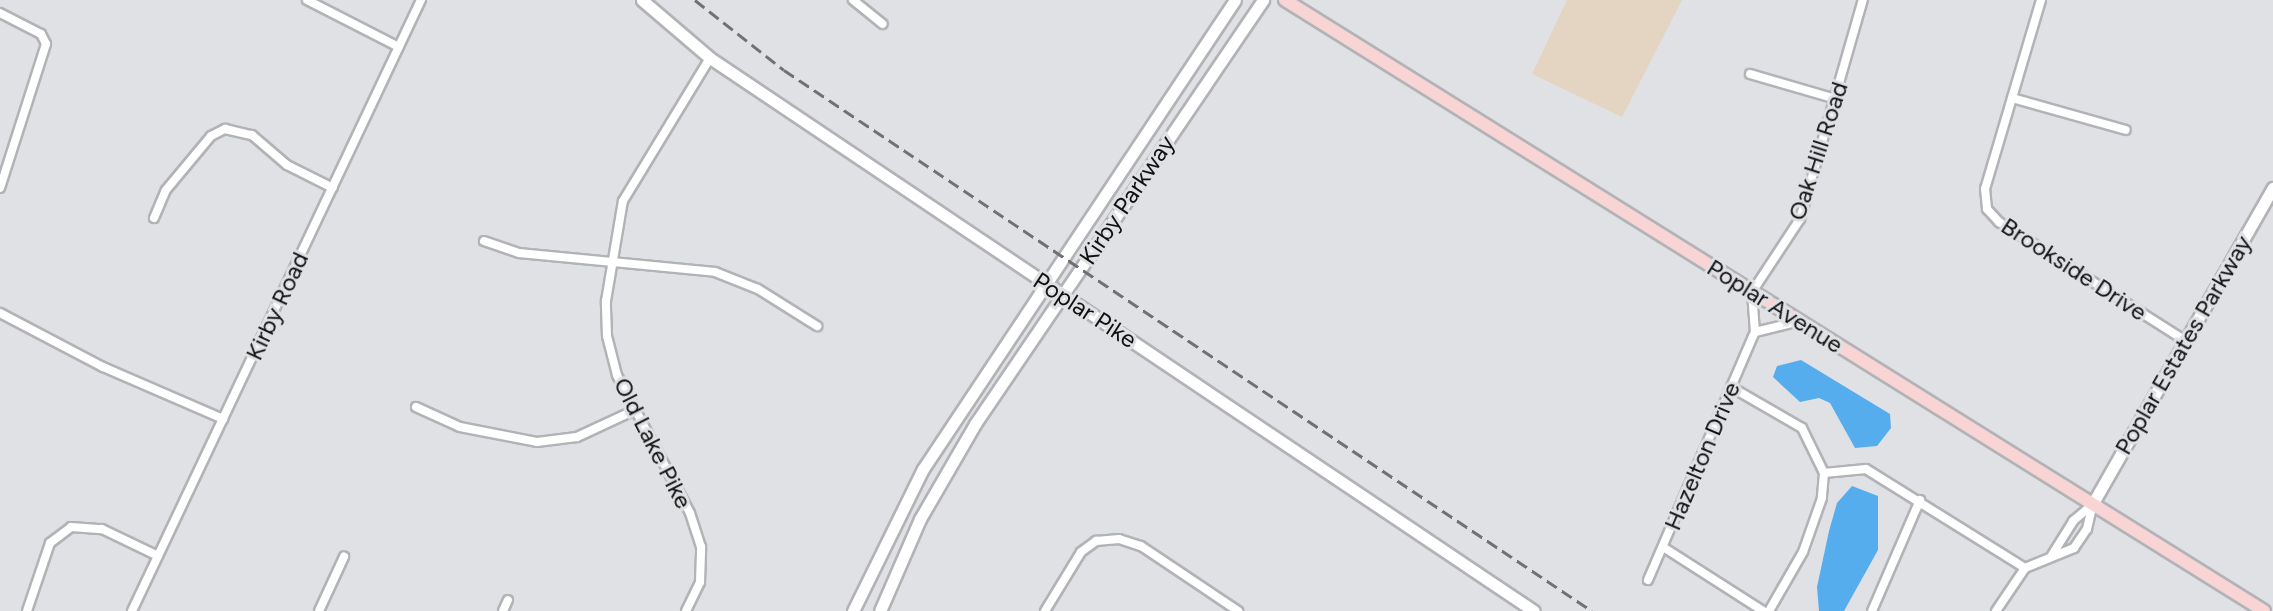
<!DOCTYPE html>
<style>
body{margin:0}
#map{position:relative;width:2273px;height:611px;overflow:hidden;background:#e0e1e4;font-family:Figtree,sans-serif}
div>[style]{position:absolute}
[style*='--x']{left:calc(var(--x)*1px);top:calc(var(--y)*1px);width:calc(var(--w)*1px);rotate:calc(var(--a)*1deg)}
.commercial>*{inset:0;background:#e4d4c2}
.water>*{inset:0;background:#55aded}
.roads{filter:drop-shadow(2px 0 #b2b3b7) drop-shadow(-2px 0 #b2b3b7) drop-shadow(0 2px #b2b3b7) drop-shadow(0 -2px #b2b3b7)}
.street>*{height:8px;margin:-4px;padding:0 4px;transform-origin:4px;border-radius:4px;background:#fff}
.secondary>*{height:11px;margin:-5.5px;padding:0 5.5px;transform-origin:5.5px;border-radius:5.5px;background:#fff}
.primary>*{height:12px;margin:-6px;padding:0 6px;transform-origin:6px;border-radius:6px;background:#f8d5d4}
.rail>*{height:3px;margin-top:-1.5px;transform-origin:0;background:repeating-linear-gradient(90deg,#707173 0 12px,transparent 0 18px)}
span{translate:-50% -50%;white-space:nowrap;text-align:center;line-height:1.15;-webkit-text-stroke:6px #e0e1e4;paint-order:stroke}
.street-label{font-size:24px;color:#101011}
</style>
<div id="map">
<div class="commercial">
<div style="clip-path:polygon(1567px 0,1682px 0,1622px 117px,1532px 74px)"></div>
</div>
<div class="water">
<div style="clip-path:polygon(1801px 360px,1890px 414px,1891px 428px,1877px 446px,1855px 448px,1830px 403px,1819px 398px,1800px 402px,1773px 377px,1777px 366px)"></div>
<div style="clip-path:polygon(1852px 486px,1878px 496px,1878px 550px,1844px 611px,1819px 611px,1817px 587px,1829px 531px,1837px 503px)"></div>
</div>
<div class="roads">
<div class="street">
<div style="--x:307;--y:0;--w:103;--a:27.1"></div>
<div style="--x:853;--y:0;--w:38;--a:39"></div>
<div style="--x:2041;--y:0;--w:197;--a:106.5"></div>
<div style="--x:1985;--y:189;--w:20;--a:84"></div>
<div style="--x:1987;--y:209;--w:18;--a:47"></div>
<div style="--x:1999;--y:222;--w:219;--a:32.5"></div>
<div style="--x:0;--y:13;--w:46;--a:27.1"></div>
<div style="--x:41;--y:34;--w:11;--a:63"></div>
<div style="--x:46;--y:44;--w:151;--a:107.7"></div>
<div style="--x:1750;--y:74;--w:90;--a:16.2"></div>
<div style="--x:2012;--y:98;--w:118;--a:15.7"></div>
<div style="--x:154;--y:218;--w:30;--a:-67"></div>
<div style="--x:166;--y:190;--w:70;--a:-50.2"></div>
<div style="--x:211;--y:136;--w:16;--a:-27"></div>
<div style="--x:225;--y:129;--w:28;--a:13"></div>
<div style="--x:252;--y:135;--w:46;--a:40.6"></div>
<div style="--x:287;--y:165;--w:51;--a:26.6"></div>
<div style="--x:484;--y:241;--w:37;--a:19"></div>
<div style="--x:519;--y:253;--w:197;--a:5.5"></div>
<div style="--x:715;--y:272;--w:46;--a:21.6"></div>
<div style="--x:758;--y:289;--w:70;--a:32.1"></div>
<div style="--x:0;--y:313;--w:116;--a:27.7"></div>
<div style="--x:103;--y:367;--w:131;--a:23.4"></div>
<div style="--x:1755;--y:332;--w:46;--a:-13.7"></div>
<div style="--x:1731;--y:387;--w:82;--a:30"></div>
<div style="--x:1802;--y:428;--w:50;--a:63.9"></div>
<div style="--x:1824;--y:473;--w:25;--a:95"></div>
<div style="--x:1822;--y:498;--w:57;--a:109.4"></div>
<div style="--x:1803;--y:552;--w:68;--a:120"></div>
<div style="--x:416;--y:407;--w:48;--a:24.4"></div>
<div style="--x:460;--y:427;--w:78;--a:11"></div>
<div style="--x:537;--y:442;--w:40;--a:-7.1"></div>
<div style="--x:577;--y:437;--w:62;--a:-24.9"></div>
<div style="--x:1824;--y:473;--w:42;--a:-5.4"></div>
<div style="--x:1866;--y:469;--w:187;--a:31.9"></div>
<div style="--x:1663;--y:547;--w:119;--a:32.6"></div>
<div style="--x:2052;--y:555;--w:40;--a:-58"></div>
<div style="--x:2073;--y:521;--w:26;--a:-40"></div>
<div style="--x:1648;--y:580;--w:270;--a:-66.7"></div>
<div style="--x:1755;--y:332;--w:40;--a:-94.3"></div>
<div style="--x:1752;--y:292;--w:87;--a:-56.7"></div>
<div style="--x:1800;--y:219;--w:228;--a:-74"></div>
<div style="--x:27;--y:611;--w:72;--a:-71.3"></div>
<div style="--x:50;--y:543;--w:26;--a:-37"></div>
<div style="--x:71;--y:527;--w:31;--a:4"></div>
<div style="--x:102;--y:529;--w:62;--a:25.7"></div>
<div style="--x:132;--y:611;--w:676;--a:-64.69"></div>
<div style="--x:319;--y:611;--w:60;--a:-65.2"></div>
<div style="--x:503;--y:611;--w:12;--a:-66"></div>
<div style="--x:686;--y:611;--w:32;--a:-64"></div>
<div style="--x:700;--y:582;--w:35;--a:-88"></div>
<div style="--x:701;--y:547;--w:36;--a:-108"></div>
<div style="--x:690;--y:513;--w:156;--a:-117.9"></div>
<div style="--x:617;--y:375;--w:40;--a:-104.4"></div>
<div style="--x:607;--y:336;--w:35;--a:-92"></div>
<div style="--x:606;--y:301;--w:101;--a:-80.4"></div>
<div style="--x:623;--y:201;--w:167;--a:-58.7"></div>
<div style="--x:1045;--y:611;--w:69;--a:-58.6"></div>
<div style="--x:1081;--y:552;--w:19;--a:-36"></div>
<div style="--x:1096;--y:541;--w:23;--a:-5"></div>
<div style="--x:1119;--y:539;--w:23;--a:18"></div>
<div style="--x:1141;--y:546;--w:117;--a:33.8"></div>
<div style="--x:1872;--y:611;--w:121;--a:-66.6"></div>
<div style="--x:1996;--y:611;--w:52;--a:-56"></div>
<div style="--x:2025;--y:568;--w:53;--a:-22.2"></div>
<div style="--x:2074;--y:548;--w:23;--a:-56"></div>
<div style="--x:2087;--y:529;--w:27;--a:-77"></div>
</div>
<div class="secondary">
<div style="--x:642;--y:0;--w:89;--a:40.5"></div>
<div style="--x:710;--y:58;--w:992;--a:33.87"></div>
<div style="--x:2093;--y:503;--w:363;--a:-60.3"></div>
<div style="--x:853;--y:611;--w:158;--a:-63.8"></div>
<div style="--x:923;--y:469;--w:563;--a:-56.37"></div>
<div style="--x:880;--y:611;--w:100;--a:-66.5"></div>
<div style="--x:920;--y:519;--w:110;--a:-59.9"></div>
<div style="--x:975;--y:424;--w:513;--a:-55.81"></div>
</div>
<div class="primary">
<div style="--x:1285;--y:0;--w:1154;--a:31.97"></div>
</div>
</div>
<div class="rail">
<div style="--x:695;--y:0;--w:113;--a:38.2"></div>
<div style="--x:784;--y:70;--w:972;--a:33.8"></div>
</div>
<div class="street-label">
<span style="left:1818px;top:151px;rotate:-72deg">Oak Hill Road</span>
<span style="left:1127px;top:200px;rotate:-56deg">Kirby Parkway</span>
<span style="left:2074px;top:269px;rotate:33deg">Brookside Drive</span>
<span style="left:277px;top:306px;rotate:-65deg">Kirby Road</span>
<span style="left:1775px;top:306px;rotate:32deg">Poplar Avenue</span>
<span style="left:1085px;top:310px;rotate:33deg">Poplar Pike</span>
<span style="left:2183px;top:345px;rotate:-60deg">Poplar Estates Parkway</span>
<span style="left:653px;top:443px;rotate:63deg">Old Lake Pike</span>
<span style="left:1702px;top:456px;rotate:-67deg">Hazelton Drive</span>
</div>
</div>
